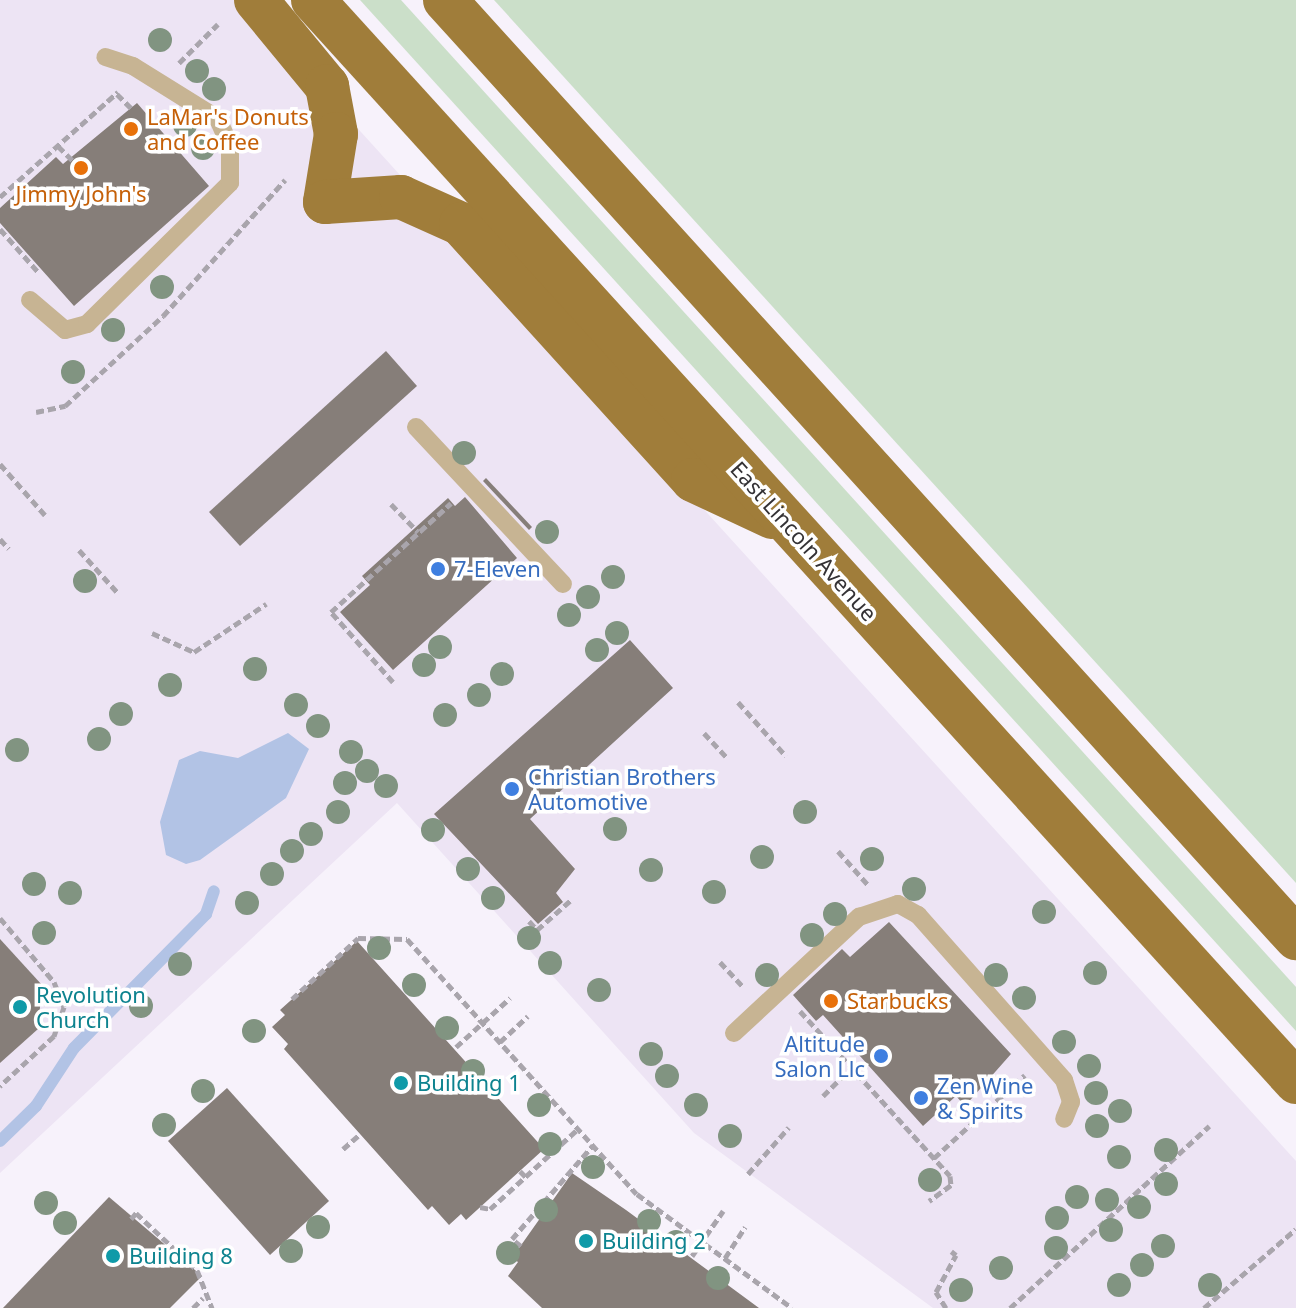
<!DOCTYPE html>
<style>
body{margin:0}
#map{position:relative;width:1296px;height:1308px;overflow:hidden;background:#f7f2fb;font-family:"Noto Sans",sans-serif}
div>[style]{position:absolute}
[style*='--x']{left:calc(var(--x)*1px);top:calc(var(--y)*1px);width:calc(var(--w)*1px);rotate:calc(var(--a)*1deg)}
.built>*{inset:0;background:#ede4f4}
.green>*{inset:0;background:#cbdfc9}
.water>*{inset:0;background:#b2c3e5}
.stream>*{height:12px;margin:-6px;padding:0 6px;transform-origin:6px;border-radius:6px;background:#b2c3e5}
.building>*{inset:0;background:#867e79}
.path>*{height:5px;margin-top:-2.5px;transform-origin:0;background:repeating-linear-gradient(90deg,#a9a5ac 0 8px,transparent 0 12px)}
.service>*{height:18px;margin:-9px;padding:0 9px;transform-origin:9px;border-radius:9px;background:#c7b493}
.primary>*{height:44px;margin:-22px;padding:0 22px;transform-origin:22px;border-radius:22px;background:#a07d3a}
.trees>*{width:24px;height:24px;margin:-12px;border-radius:50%;background:#819481}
.dots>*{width:22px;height:22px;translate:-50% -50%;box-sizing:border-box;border:4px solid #fff;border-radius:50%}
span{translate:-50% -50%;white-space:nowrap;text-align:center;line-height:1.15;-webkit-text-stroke:7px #fff;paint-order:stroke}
.food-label{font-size:22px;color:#c56008}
.left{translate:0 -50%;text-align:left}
.street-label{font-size:22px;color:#343235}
.shop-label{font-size:22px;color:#366cbe}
.right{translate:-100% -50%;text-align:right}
.culture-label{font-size:22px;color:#0d838f}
</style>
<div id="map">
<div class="built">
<div style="clip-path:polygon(0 0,241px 0,1296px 1161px,1296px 1308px,933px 1308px,694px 1133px,397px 803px,0 1173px)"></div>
</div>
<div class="green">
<div style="clip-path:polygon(360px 0,401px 0,1296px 987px,1296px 1031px)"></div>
<div style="clip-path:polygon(494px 0,1296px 0,1296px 883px)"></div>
</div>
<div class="water">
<div style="clip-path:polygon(288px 733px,309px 749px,286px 798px,200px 860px,186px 864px,166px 855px,160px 822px,179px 760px,200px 751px,238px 758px)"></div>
</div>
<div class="stream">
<div style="--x:0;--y:1141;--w:50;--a:-44.2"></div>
<div style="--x:36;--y:1106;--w:69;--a:-56.8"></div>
<div style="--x:74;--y:1048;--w:188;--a:-45.4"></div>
<div style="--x:206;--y:914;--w:24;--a:-71"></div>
</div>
<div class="building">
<div style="clip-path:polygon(137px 103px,209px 186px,74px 306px,0 223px,0 208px,56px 157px,63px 164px)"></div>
<div style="clip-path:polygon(386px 351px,417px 386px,240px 546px,209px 512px)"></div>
<div style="clip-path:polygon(486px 478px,532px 527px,529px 530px,483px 481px)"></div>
<div style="clip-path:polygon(465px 497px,517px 558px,393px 670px,340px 612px,370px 585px,362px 576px,448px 498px,455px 506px)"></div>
<div style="clip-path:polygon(630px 640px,673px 688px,530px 819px,575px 869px,556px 893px,563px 902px,538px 924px,434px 814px)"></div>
<div style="clip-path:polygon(889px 922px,1011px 1054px,965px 1106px,956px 1096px,923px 1126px,823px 1015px,816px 1021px,793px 995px,842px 949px,850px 957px)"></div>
<div style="clip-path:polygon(0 939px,42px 985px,38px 1029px,0 1063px)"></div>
<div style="clip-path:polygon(357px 941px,544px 1149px,466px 1220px,461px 1214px,449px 1225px,432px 1206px,428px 1210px,284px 1049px,288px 1044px,272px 1027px,285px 1015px,280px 1010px)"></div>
<div style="clip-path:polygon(227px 1088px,329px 1201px,270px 1255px,168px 1141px)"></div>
<div style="clip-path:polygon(572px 1173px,626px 1210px,759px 1308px,542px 1308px,508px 1276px,518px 1262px,512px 1258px)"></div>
<div style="clip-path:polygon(109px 1197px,202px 1276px,170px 1308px,3px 1308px)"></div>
</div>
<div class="path">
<div style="--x:179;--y:63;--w:55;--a:-45"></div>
<div style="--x:117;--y:94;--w:20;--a:45"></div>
<div style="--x:58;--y:146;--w:21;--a:45"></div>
<div style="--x:0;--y:197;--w:158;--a:-41.7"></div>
<div style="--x:0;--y:229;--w:59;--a:48.4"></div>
<div style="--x:36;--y:412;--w:30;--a:-12"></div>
<div style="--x:65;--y:406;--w:133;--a:-42.6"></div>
<div style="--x:163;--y:316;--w:183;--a:-48.1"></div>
<div style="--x:0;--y:464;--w:68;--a:48.6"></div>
<div style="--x:391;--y:504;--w:39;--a:46"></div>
<div style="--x:0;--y:539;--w:13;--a:48"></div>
<div style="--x:79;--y:550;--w:58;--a:47.8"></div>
<div style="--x:152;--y:633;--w:46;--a:24.3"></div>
<div style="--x:194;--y:652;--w:87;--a:-33.7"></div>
<div style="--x:393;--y:682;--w:94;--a:-131.5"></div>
<div style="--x:331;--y:612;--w:162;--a:-42.2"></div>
<div style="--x:738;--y:702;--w:72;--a:48.4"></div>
<div style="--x:704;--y:733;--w:35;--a:47"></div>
<div style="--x:838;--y:851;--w:47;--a:48.5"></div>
<div style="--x:0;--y:918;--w:84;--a:49.8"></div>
<div style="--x:54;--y:982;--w:27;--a:68"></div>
<div style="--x:64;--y:1007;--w:31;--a:109"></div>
<div style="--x:54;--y:1036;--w:74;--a:137.2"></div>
<div style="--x:529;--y:921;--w:12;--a:48"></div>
<div style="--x:537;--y:930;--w:47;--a:-41.5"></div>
<div style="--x:720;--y:962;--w:34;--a:47"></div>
<div style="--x:292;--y:999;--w:90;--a:-42.7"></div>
<div style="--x:358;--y:938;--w:49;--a:1.2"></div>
<div style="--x:407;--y:939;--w:343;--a:48"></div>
<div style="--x:637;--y:1194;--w:192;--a:36.3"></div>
<div style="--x:800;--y:1011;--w:223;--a:47.7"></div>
<div style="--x:950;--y:1176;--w:9;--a:84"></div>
<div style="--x:951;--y:1185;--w:27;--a:144"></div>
<div style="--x:500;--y:1042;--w:38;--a:-43"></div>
<div style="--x:456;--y:1047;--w:73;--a:-42.2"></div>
<div style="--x:823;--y:1096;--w:41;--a:-45"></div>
<div style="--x:343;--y:1149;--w:21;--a:-41"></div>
<div style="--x:934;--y:1158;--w:123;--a:-42.4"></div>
<div style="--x:520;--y:1171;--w:8;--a:45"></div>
<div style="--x:748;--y:1174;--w:62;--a:-48.9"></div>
<div style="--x:480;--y:1207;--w:10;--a:11"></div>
<div style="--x:490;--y:1209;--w:119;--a:-42.3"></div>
<div style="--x:131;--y:1219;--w:8;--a:-50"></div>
<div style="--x:136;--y:1213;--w:83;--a:43.1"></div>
<div style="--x:197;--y:1270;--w:41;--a:68.5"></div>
<div style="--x:521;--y:1246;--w:11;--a:-142"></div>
<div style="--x:512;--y:1239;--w:124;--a:-49.2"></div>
<div style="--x:692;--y:1256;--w:55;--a:-55.4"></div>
<div style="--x:725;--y:1258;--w:37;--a:-57"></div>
<div style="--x:193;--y:1308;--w:14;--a:-45"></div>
<div style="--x:946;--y:1308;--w:19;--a:-122"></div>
<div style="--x:936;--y:1292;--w:42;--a:-61.6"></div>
<div style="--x:956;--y:1255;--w:6;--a:-141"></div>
<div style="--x:1010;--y:1308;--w:270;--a:-42.4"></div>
<div style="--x:1204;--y:1308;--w:121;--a:-40.7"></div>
</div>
<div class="service">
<div style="--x:30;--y:300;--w:46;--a:40.6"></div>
<div style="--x:65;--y:330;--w:23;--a:-15"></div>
<div style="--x:87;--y:324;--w:201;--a:-44.6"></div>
<div style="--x:230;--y:183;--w:37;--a:-90"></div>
<div style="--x:230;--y:146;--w:30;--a:-114"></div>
<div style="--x:218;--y:119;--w:100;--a:-148.1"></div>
<div style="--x:133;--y:66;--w:29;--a:-162"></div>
<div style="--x:416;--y:427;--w:215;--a:46.9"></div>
<div style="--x:734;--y:1033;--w:171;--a:-42.9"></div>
<div style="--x:859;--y:917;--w:41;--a:-18.4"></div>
<div style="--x:898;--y:904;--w:23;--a:29"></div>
<div style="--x:918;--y:915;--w:220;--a:48.5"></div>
<div style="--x:1064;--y:1080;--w:23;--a:72"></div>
<div style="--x:1071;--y:1102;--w:18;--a:112"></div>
</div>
<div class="primary">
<div style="--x:256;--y:0;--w:112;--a:50.5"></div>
<div style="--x:327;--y:86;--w:49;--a:79.4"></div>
<div style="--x:336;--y:134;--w:69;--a:99.2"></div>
<div style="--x:325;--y:202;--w:76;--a:-3.8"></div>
<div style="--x:401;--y:197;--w:66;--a:24.2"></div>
<div style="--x:461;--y:224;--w:345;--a:47.8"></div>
<div style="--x:693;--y:480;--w:87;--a:25.1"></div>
<div style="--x:313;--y:0;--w:1462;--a:47.74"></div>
<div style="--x:445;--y:0;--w:1267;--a:47.78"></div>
</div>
<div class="trees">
<div style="left:160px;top:40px"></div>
<div style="left:197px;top:71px"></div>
<div style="left:214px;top:89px"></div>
<div style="left:185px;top:125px"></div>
<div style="left:203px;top:148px"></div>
<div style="left:162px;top:287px"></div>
<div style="left:113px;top:330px"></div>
<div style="left:73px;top:372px"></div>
<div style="left:464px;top:453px"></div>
<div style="left:547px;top:532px"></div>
<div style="left:613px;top:577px"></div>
<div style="left:85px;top:581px"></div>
<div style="left:588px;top:597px"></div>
<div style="left:569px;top:615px"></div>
<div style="left:617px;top:633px"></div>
<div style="left:440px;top:647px"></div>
<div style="left:597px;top:650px"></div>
<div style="left:424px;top:665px"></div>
<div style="left:255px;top:669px"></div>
<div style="left:502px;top:674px"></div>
<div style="left:170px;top:685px"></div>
<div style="left:479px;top:695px"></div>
<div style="left:296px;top:705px"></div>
<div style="left:121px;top:714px"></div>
<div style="left:445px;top:715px"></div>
<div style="left:318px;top:726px"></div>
<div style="left:99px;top:739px"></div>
<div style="left:17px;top:750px"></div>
<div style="left:351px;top:752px"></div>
<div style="left:367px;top:771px"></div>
<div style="left:345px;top:783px"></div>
<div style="left:386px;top:786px"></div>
<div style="left:338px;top:812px"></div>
<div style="left:805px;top:812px"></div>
<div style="left:615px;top:829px"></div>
<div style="left:433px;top:830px"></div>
<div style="left:311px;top:834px"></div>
<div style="left:292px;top:851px"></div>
<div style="left:762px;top:857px"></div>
<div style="left:872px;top:859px"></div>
<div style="left:468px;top:869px"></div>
<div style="left:651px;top:870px"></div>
<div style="left:272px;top:874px"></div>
<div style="left:34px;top:884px"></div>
<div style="left:914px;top:889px"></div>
<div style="left:714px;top:892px"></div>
<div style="left:70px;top:893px"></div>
<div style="left:493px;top:898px"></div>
<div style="left:247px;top:903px"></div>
<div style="left:1044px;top:912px"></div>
<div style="left:835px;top:914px"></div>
<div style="left:44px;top:933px"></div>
<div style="left:812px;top:935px"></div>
<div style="left:529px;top:938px"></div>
<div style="left:379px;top:948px"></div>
<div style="left:550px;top:963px"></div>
<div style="left:180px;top:964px"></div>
<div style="left:1095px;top:973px"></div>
<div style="left:767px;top:975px"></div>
<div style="left:996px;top:975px"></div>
<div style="left:414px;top:985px"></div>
<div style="left:599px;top:990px"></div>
<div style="left:1024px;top:998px"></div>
<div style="left:141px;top:1006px"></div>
<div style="left:447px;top:1028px"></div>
<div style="left:254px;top:1031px"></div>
<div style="left:1064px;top:1042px"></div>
<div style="left:651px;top:1054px"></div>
<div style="left:1089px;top:1066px"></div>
<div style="left:473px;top:1071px"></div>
<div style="left:667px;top:1076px"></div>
<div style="left:203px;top:1091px"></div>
<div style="left:1096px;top:1093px"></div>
<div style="left:539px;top:1105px"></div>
<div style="left:696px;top:1105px"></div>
<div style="left:1120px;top:1111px"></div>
<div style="left:164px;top:1125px"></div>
<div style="left:1097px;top:1126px"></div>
<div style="left:730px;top:1136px"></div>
<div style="left:550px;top:1144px"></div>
<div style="left:1166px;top:1150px"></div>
<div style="left:1119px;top:1157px"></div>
<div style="left:593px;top:1167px"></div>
<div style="left:930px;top:1180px"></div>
<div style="left:1166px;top:1184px"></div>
<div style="left:1077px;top:1197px"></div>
<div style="left:1107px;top:1200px"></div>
<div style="left:46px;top:1203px"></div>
<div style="left:1139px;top:1207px"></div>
<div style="left:546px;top:1210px"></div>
<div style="left:1057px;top:1218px"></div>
<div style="left:649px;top:1221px"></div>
<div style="left:65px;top:1223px"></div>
<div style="left:318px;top:1227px"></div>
<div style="left:1111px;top:1230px"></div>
<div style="left:676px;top:1242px"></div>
<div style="left:1163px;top:1246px"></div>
<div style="left:1056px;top:1248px"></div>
<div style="left:291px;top:1251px"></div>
<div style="left:508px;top:1253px"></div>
<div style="left:1142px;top:1265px"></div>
<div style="left:1001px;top:1268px"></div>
<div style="left:718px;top:1278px"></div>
<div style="left:1119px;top:1285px"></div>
<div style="left:1210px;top:1285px"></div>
<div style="left:961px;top:1290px"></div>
</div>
<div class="dots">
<div style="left:131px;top:129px;background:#e8710a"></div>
<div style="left:81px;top:168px;background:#e8710a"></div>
<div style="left:438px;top:569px;background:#3f7fe0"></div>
<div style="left:512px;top:789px;background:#3f7fe0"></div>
<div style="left:831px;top:1001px;background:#e8710a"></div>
<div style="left:20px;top:1007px;background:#0f9aa8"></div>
<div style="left:881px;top:1056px;background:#3f7fe0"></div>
<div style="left:401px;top:1083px;background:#0f9aa8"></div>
<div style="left:921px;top:1098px;background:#3f7fe0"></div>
<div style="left:586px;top:1241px;background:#0f9aa8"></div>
<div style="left:113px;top:1256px;background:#0f9aa8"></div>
</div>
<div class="food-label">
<span class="left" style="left:147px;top:129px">LaMar's Donuts<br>and Coffee</span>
<span style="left:81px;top:194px">Jimmy John's</span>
<span class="left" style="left:847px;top:1001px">Starbucks</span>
</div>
<div class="street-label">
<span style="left:804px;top:541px;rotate:48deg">East Lincoln Avenue</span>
</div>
<div class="shop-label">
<span class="left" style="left:454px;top:569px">7-Eleven</span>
<span class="left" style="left:528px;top:789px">Christian Brothers<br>Automotive</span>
<span class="right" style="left:865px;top:1056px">Altitude<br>Salon Llc</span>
<span class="left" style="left:937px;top:1098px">Zen Wine<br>&amp; Spirits</span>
</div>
<div class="culture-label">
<span class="left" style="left:36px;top:1007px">Revolution<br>Church</span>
<span class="left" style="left:417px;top:1083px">Building 1</span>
<span class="left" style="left:602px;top:1241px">Building 2</span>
<span class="left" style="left:129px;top:1256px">Building 8</span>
</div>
</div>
